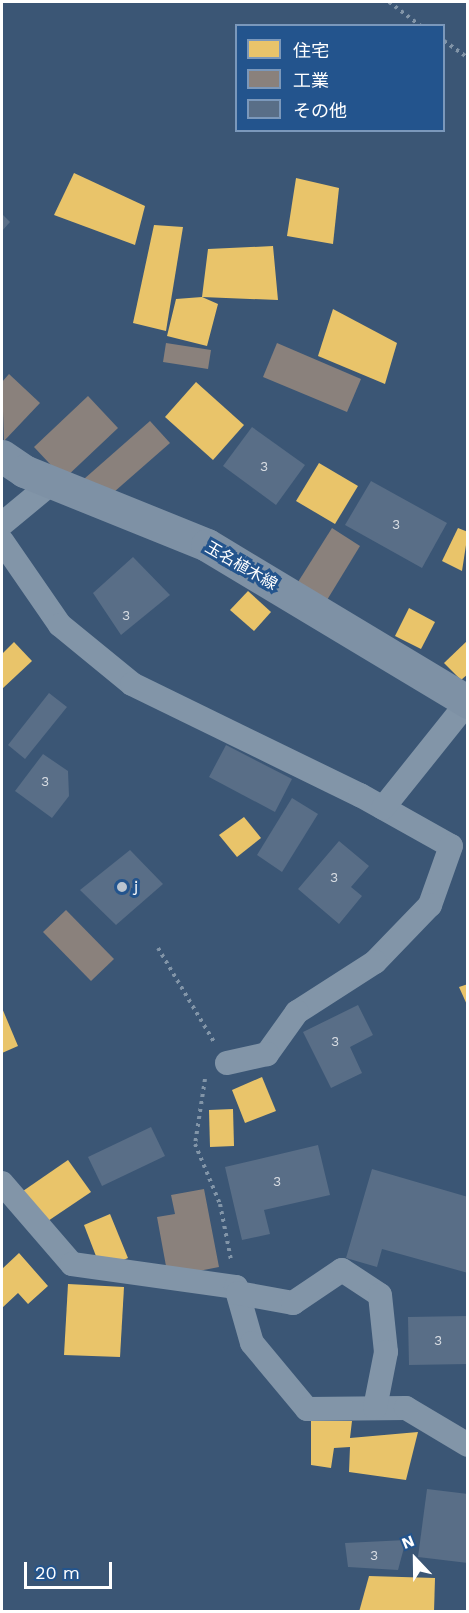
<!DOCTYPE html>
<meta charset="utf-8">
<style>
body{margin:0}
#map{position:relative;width:469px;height:1613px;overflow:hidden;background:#3b5675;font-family:"Work Sans","Noto Sans JP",sans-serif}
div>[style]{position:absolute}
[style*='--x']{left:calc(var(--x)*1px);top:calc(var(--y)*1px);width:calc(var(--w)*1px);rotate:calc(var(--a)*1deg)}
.homes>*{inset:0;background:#e9c46a}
.industry>*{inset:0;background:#8a817c}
.building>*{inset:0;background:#596e87}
.path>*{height:4px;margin-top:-2px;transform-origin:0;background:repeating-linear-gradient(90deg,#8295a8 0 3px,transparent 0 7.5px)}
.minor>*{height:24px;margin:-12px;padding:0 12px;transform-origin:12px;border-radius:12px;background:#8295a8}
.secondary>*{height:33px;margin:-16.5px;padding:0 16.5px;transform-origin:16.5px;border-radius:16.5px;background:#7e91a5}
.dots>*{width:16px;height:16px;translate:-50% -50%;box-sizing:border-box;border:3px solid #23548d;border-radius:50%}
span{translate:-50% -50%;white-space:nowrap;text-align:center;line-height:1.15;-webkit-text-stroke:6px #23548d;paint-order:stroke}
.number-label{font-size:14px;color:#d6dbe1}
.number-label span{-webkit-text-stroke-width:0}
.street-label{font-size:16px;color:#fff}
.poi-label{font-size:16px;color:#fff}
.left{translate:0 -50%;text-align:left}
.frame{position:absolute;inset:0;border:3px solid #fff;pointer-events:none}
.legend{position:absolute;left:235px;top:24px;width:210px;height:108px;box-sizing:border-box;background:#23548d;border:2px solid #7b98bb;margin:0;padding:8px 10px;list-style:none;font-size:18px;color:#fff}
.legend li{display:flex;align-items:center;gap:12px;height:30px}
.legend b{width:30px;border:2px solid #7b98bb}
.north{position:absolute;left:385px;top:1529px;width:60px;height:60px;-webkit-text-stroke:4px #23548d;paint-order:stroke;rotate:338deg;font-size:16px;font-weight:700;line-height:24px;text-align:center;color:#fff}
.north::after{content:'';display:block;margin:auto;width:21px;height:27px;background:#fff;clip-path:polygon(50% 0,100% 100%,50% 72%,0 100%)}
.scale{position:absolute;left:24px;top:1562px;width:88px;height:27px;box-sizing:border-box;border:3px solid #fff;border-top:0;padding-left:8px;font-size:18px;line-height:21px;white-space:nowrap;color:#fff;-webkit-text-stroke:4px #23548d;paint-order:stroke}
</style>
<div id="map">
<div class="homes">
<div style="clip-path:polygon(74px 173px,145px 206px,135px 245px,54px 215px)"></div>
<div style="clip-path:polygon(296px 178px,339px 188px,333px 244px,287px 236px)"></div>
<div style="clip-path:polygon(154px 225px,183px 227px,166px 331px,133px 323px)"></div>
<div style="clip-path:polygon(273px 246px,278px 300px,202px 297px,218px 304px,207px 346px,167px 336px,176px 299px,202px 297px,208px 249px)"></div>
<div style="clip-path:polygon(333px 309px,397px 343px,385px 384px,318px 356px)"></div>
<div style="clip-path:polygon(196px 382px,244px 425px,213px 460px,165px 417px)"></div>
<div style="clip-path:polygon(319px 463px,358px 486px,335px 524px,296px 501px)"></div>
<div style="clip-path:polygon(458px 528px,468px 532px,462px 571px,442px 561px)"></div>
<div style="clip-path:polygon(248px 591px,271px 612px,254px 631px,230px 610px)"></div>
<div style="clip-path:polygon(409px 608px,435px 622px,421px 649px,395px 636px)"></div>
<div style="clip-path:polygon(468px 640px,468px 674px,461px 680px,444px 663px)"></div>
<div style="clip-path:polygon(14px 642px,32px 661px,2px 689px,2px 654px)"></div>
<div style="clip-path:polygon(244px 817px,261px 838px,237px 857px,219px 835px)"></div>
<div style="clip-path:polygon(468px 984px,468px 1007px,459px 987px)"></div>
<div style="clip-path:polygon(2px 1008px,18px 1046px,2px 1053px)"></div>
<div style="clip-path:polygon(262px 1077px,276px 1111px,245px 1123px,232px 1090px)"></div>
<div style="clip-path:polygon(233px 1109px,234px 1146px,210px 1147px,209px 1110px)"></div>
<div style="clip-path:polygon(68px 1160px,91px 1192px,45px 1223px,23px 1191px)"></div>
<div style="clip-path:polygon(110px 1214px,128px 1258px,101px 1269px,84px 1225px)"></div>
<div style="clip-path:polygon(19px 1253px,48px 1286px,28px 1304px,18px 1293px,2px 1308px,2px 1269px)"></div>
<div style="clip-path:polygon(68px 1284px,124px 1287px,120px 1357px,64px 1355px)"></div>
<div style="clip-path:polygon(311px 1421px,352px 1421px,350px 1438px,418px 1432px,406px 1480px,349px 1472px,350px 1447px,334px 1448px,331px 1468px,311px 1465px)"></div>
<div style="clip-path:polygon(369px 1576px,435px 1578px,434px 1612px,359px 1612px)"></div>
</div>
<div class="industry">
<div style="clip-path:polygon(166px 343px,211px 350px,208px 369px,163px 362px)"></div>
<div style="clip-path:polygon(277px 343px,361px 379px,347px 412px,263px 377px)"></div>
<div style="clip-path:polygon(9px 374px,40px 403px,4px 441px,2px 382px)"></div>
<div style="clip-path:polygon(88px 396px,118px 428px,64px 479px,34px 447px)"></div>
<div style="clip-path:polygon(150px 421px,170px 443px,106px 499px,84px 479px)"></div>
<div style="clip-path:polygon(332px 528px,360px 546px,327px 600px,298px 582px)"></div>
<div style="clip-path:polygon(66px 910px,114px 959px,91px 981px,43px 932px)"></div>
<div style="clip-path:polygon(204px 1189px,219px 1267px,168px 1277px,157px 1217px,175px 1214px,171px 1195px)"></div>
</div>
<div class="building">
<div style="clip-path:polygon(2px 214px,10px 222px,2px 231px)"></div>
<div style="clip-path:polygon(252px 427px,305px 465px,276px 505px,223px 466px)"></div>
<div style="clip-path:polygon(371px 481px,447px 523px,422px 568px,345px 525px)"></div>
<div style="clip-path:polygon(133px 557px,170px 595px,121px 635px,93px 593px)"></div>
<div style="clip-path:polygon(49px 693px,67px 707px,25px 759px,8px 745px)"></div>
<div style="clip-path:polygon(226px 745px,292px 779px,275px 812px,209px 777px)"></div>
<div style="clip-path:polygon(43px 754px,68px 771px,69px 796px,52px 818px,15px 791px)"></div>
<div style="clip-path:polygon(292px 798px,318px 814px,282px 872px,257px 855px)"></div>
<div style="clip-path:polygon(339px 841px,369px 866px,351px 887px,362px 896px,339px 924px,298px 889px)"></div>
<div style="clip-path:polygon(130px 850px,163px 884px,116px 925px,80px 890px)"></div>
<div style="clip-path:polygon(358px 1005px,373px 1035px,350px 1047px,362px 1073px,331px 1088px,303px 1032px)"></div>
<div style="clip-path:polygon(151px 1127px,165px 1156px,102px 1186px,88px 1157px)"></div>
<div style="clip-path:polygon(318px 1145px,330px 1195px,264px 1210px,270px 1234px,242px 1240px,225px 1167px)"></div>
<div style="clip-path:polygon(372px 1169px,468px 1197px,468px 1273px,382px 1249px,377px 1267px,346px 1258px)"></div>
<div style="clip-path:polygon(468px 1316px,468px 1364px,409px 1365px,408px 1317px)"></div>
<div style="clip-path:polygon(427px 1489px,468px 1494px,468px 1563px,418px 1557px)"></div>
<div style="clip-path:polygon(406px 1540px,398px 1570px,348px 1567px,345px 1543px)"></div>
</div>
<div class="path">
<div style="--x:389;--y:2;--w:40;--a:37"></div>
<div style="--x:444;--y:41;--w:29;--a:35"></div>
<div style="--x:158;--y:948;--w:109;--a:59.2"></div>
<div style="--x:205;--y:1079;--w:66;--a:98.7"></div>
<div style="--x:195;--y:1144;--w:65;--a:67.4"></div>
<div style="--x:220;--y:1204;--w:57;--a:78.9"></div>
</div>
<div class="minor">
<div style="--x:2;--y:524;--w:67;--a:-39.6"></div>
<div style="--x:2;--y:541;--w:102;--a:55.4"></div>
<div style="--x:60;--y:625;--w:93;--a:39.3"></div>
<div style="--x:132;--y:684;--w:254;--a:26"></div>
<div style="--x:360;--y:795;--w:104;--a:29.3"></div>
<div style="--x:451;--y:846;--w:63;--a:109.6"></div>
<div style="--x:430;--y:905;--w:79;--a:134"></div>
<div style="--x:375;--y:962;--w:93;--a:147.3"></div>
<div style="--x:297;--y:1012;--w:52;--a:125.5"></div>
<div style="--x:267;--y:1054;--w:41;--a:167.3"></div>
<div style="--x:383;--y:808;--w:136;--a:-51.3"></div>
<div style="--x:2;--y:1183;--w:107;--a:49.2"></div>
<div style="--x:72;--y:1264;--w:166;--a:8"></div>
<div style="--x:236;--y:1287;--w:58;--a:74.1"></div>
<div style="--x:252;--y:1343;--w:86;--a:50.2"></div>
<div style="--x:307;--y:1409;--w:99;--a:-0.6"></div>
<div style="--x:406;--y:1408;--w:72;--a:30.8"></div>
<div style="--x:238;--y:1293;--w:56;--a:10.3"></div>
<div style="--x:293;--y:1303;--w:59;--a:-34"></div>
<div style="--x:342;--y:1270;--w:45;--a:33.3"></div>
<div style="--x:380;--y:1295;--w:57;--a:84"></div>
<div style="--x:386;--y:1352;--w:57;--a:101.1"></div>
</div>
<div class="secondary">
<div style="--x:2;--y:456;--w:27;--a:34"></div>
<div style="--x:24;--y:471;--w:197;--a:22"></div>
<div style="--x:207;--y:545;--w:305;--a:31"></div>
</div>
<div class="dots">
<div style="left:122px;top:887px;background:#bac4cf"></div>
</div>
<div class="number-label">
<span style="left:264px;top:466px">3</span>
<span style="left:396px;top:524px">3</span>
<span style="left:126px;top:615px">3</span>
<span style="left:45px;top:781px">3</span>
<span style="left:334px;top:877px">3</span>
<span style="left:335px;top:1041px">3</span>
<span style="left:277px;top:1181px">3</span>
<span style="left:438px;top:1340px">3</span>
<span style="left:374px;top:1555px">3</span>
</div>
<div class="street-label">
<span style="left:241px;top:566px;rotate:30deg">玉名植木線</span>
</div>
<div class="poi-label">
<span class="left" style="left:134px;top:887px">j</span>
</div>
<div class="frame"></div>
<ul class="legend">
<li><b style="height:16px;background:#e9c46a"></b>住宅</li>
<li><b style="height:16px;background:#8a817c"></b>工業</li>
<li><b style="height:16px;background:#596e87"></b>その他</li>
</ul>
<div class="north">N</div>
<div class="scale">20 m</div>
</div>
